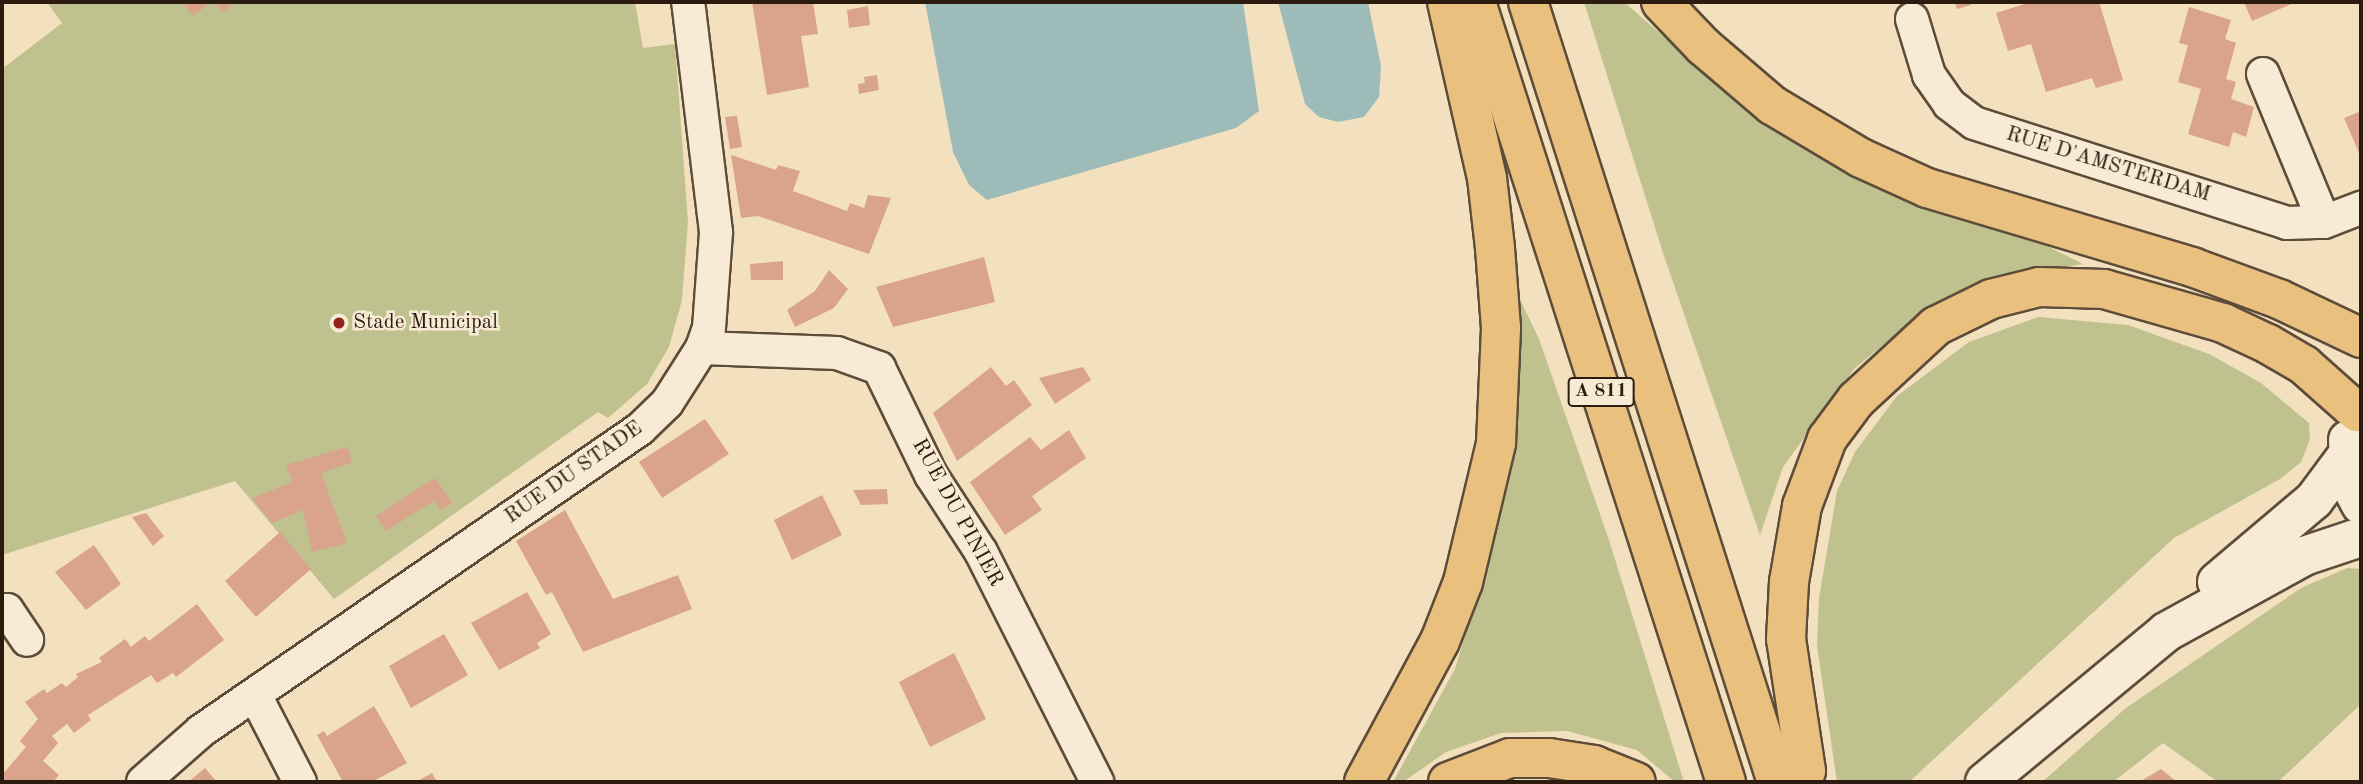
<!DOCTYPE html>
<style>
body{margin:0}
#map{position:relative;width:2363px;height:784px;overflow:hidden;background:#f3e0be;font-family:"Old Standard TT",serif}
div>[style]{position:absolute}
[style*='--x']{left:calc(var(--x)*1px);top:calc(var(--y)*1px);width:calc(var(--w)*1px);rotate:calc(var(--a)*1deg)}
.green>*{inset:0;background:#bfc18e}
.water>*{inset:0;background:#9dbbb9}
.building>*{inset:0;background:#daa38b}
.roads{filter:drop-shadow(2px 0 #5e4c3b) drop-shadow(-2px 0 #5e4c3b) drop-shadow(0 2px #5e4c3b) drop-shadow(0 -2px #5e4c3b)}
.street>*{height:32px;margin:-16px;padding:0 16px;transform-origin:16px;border-radius:16px;background:#f7ebd5}
.secondary>*{height:38px;margin:-19px;padding:0 19px;transform-origin:19px;border-radius:19px;background:#f7ebd5}
.highway>*{height:38px;margin:-19px;padding:0 19px;transform-origin:19px;border-radius:19px;background:#eac07f}
.dots>*{width:19px;height:19px;translate:-50% -50%;box-sizing:border-box;border:4px solid #f7ebd5;border-radius:50%}
span{translate:-50% -50%;white-space:nowrap;text-align:center;line-height:1.15;-webkit-text-stroke:5px #f7ebd5;paint-order:stroke}
.shield-label span{padding:2px 5px;background:#f7ebd5;border:2px solid;border-radius:5px;-webkit-text-stroke-width:0}
.shield-label{font-size:19px;color:#2c1b0f;font-weight:700}
.street-label{font-size:21px;color:#2c1b0f}
.poi-label{font-size:21px;color:#2c1b0f}
.left{translate:0 -50%;text-align:left}
.frame{position:absolute;inset:0;border:4px solid #2c1b0f;pointer-events:none}
</style>
<div id="map">
<div class="green">
<div style="clip-path:polygon(47px 2px,635px 2px,643px 48px,675px 44px,688px 222px,682px 300px,669px 347px,647px 384px,608px 418px,598px 412px,334px 599px,235px 481px,2px 555px,2px 69px,62px 23px)"></div>
<div style="clip-path:polygon(1584px 2px,1624px 2px,1759px 119px,1873px 186px,2039px 242px,2083px 264px,2002px 279px,1929px 307px,1854px 369px,1783px 467px,1760px 535px,1663px 253px)"></div>
<div style="clip-path:polygon(1514px 287px,1539px 339px,1609px 540px,1684px 782px,1675px 782px,1637px 750px,1567px 731px,1501px 733px,1446px 752px,1403px 782px,1393px 782px,1455px 669px,1493px 544px,1501px 507px)"></div>
<div style="clip-path:polygon(2038px 317px,2128px 325px,2209px 354px,2261px 383px,2309px 423px,2310px 439px,2301px 462px,2280px 479px,2174px 538px,1909px 782px,1837px 782px,1817px 646px,1819px 598px,1837px 491px,1855px 452px,1897px 396px,1969px 342px)"></div>
<div style="clip-path:polygon(2347px 568px,2361px 569px,2361px 704px,2278px 782px,2218px 782px,2163px 743px,2113px 782px,2042px 782px,2126px 708px,2301px 588px)"></div>
</div>
<div class="water">
<div style="clip-path:polygon(925px 2px,1243px 2px,1259px 111px,1236px 128px,987px 200px,969px 185px,953px 152px)"></div>
<div style="clip-path:polygon(1278px 2px,1368px 2px,1381px 66px,1379px 97px,1364px 117px,1338px 122px,1319px 117px,1305px 104px)"></div>
</div>
<div class="building">
<div style="clip-path:polygon(182px 2px,211px 2px,193px 16px)"></div>
<div style="clip-path:polygon(214px 2px,236px 2px,222px 12px)"></div>
<div style="clip-path:polygon(752px 2px,813px 2px,818px 34px,801px 36px,809px 87px,767px 95px)"></div>
<div style="clip-path:polygon(1955px 2px,1970px 2px,1971px 5px,1957px 9px)"></div>
<div style="clip-path:polygon(2031px 2px,2099px 2px,2123px 80px,2096px 88px,2092px 78px,2046px 92px,2031px 44px,2008px 51px,1996px 13px)"></div>
<div style="clip-path:polygon(2244px 2px,2296px 2px,2252px 21px)"></div>
<div style="clip-path:polygon(868px 6px,870px 25px,849px 28px,847px 10px)"></div>
<div style="clip-path:polygon(2189px 7px,2231px 20px,2225px 39px,2236px 43px,2226px 79px,2236px 82px,2231px 99px,2254px 107px,2246px 137px,2233px 132px,2229px 147px,2188px 134px,2201px 89px,2178px 82px,2188px 45px,2179px 43px)"></div>
<div style="clip-path:polygon(877px 75px,879px 90px,859px 94px,858px 84px,865px 83px,864px 77px)"></div>
<div style="clip-path:polygon(2361px 111px,2361px 152px,2359px 153px,2344px 118px)"></div>
<div style="clip-path:polygon(737px 116px,742px 147px,730px 149px,725px 117px)"></div>
<div style="clip-path:polygon(731px 155px,776px 170px,778px 165px,800px 171px,793px 191px,847px 211px,850px 203px,864px 208px,868px 195px,891px 198px,869px 254px,758px 216px,741px 218px)"></div>
<div style="clip-path:polygon(984px 257px,995px 302px,893px 327px,876px 287px)"></div>
<div style="clip-path:polygon(783px 261px,783px 280px,751px 280px,750px 264px)"></div>
<div style="clip-path:polygon(829px 270px,848px 289px,834px 308px,795px 327px,787px 310px,815px 291px)"></div>
<div style="clip-path:polygon(991px 367px,1006px 386px,1014px 380px,1032px 405px,957px 461px,933px 413px)"></div>
<div style="clip-path:polygon(1083px 367px,1091px 380px,1055px 404px,1039px 378px)"></div>
<div style="clip-path:polygon(705px 419px,729px 454px,662px 498px,639px 462px)"></div>
<div style="clip-path:polygon(1069px 430px,1086px 458px,1032px 496px,1042px 510px,1005px 535px,970px 482px,1030px 437px,1041px 450px)"></div>
<div style="clip-path:polygon(347px 447px,352px 462px,321px 473px,347px 543px,312px 552px,303px 510px,272px 523px,252px 498px,293px 482px,286px 465px)"></div>
<div style="clip-path:polygon(435px 478px,452px 502px,441px 510px,435px 500px,386px 531px,376px 516px)"></div>
<div style="clip-path:polygon(887px 489px,888px 504px,861px 505px,853px 490px)"></div>
<div style="clip-path:polygon(822px 495px,842px 535px,792px 560px,774px 520px)"></div>
<div style="clip-path:polygon(565px 510px,613px 599px,678px 575px,692px 609px,583px 652px,552px 592px,546px 595px,516px 541px)"></div>
<div style="clip-path:polygon(146px 513px,164px 536px,153px 546px,132px 517px)"></div>
<div style="clip-path:polygon(280px 532px,311px 569px,256px 617px,225px 581px)"></div>
<div style="clip-path:polygon(94px 545px,121px 584px,86px 610px,55px 572px)"></div>
<div style="clip-path:polygon(527px 592px,551px 634px,537px 643px,540px 648px,499px 670px,471px 623px)"></div>
<div style="clip-path:polygon(197px 604px,224px 640px,176px 677px,173px 673px,157px 683px,151px 675px,88px 715px,91px 720px,74px 733px,67px 724px,52px 736px,58px 743px,43px 761px,59px 775px,53px 782px,2px 782px,2px 775px,26px 747px,20px 741px,38px 719px,25px 702px,44px 689px,47px 693px,62px 683px,66px 687px,78px 677px,76px 674px,102px 662px,99px 658px,125px 639px,131px 647px,145px 636px,149px 641px)"></div>
<div style="clip-path:polygon(444px 634px,468px 675px,411px 708px,389px 666px)"></div>
<div style="clip-path:polygon(954px 653px,986px 719px,930px 747px,899px 682px)"></div>
<div style="clip-path:polygon(374px 706px,407px 763px,372px 782px,343px 782px,317px 735px,324px 731px,327px 736px)"></div>
<div style="clip-path:polygon(205px 768px,217px 782px,188px 782px)"></div>
<div style="clip-path:polygon(2161px 769px,2177px 782px,2139px 782px)"></div>
<div style="clip-path:polygon(432px 773px,437px 782px,416px 782px)"></div>
</div>
<div class="roads">
<div class="street">
<div style="--x:1912;--y:19;--w:59;--a:73.1"></div>
<div style="--x:1929;--y:75;--w:35;--a:55"></div>
<div style="--x:1949;--y:104;--w:31;--a:37"></div>
<div style="--x:1974;--y:123;--w:329;--a:17.7"></div>
<div style="--x:2287;--y:223;--w:37;--a:-2"></div>
<div style="--x:2324;--y:222;--w:40;--a:-21"></div>
<div style="--x:2263;--y:74;--w:160;--a:67.6"></div>
<div style="--x:702;--y:348;--w:135;--a:2.1"></div>
<div style="--x:837;--y:353;--w:45;--a:19.7"></div>
<div style="--x:879;--y:368;--w:119;--a:64.1"></div>
<div style="--x:931;--y:475;--w:92;--a:57"></div>
<div style="--x:981;--y:552;--w:258;--a:63.2"></div>
<div style="--x:2;--y:610;--w:5;--a:0"></div>
<div style="--x:7;--y:610;--w:36;--a:56"></div>
<div style="--x:255;--y:695;--w:98;--a:62.7"></div>
<div style="--x:143;--y:782;--w:77;--a:-41.3"></div>
<div style="--x:201;--y:731;--w:533;--a:-34.53"></div>
<div style="--x:640;--y:429;--w:37;--a:-44"></div>
<div style="--x:667;--y:403;--w:65;--a:-57.5"></div>
<div style="--x:702;--y:348;--w:21;--a:-71"></div>
<div style="--x:709;--y:328;--w:96;--a:-85.8"></div>
<div style="--x:716;--y:232;--w:232;--a:-96.9"></div>
</div>
<div class="secondary">
<div style="--x:2348;--y:440;--w:46;--a:86.3"></div>
<div style="--x:2351;--y:486;--w:21;--a:62"></div>
<div style="--x:2217;--y:582;--w:127;--a:-40.2"></div>
<div style="--x:2314;--y:500;--w:54;--a:-53.3"></div>
<div style="--x:1985;--y:782;--w:235;--a:-39.6"></div>
<div style="--x:2166;--y:632;--w:158;--a:-28.8"></div>
<div style="--x:2304;--y:556;--w:60;--a:-18.4"></div>
</div>
<div class="highway">
<div style="--x:1476;--y:2;--w:819;--a:72.23"></div>
<div style="--x:1528;--y:2;--w:819;--a:72.3"></div>
<div style="--x:1661;--y:2;--w:61;--a:46.3"></div>
<div style="--x:1703;--y:46;--w:91;--a:40.5"></div>
<div style="--x:1772;--y:105;--w:104;--a:30.8"></div>
<div style="--x:1861;--y:158;--w:72;--a:24.4"></div>
<div style="--x:1927;--y:188;--w:277;--a:16.6"></div>
<div style="--x:2192;--y:267;--w:93;--a:20.2"></div>
<div style="--x:2279;--y:299;--w:91;--a:25.4"></div>
<div style="--x:1364;--y:782;--w:160;--a:-61.7"></div>
<div style="--x:1440;--y:641;--w:63;--a:-68.7"></div>
<div style="--x:1463;--y:582;--w:143;--a:-76.6"></div>
<div style="--x:1496;--y:443;--w:115;--a:-87.5"></div>
<div style="--x:1501;--y:328;--w:80;--a:-94.3"></div>
<div style="--x:1495;--y:248;--w:70;--a:-96.5"></div>
<div style="--x:1487;--y:178;--w:180;--a:-102.8"></div>
<div style="--x:1448;--y:782;--w:66;--a:-21.2"></div>
<div style="--x:1510;--y:758;--w:39;--a:0"></div>
<div style="--x:1549;--y:758;--w:46;--a:8.8"></div>
<div style="--x:1594;--y:765;--w:45;--a:22"></div>
<div style="--x:1799;--y:782;--w:13;--a:-58"></div>
<div style="--x:1806;--y:771;--w:134;--a:-98.6"></div>
<div style="--x:1786;--y:639;--w:57;--a:-87"></div>
<div style="--x:1789;--y:582;--w:77;--a:-80.3"></div>
<div style="--x:1802;--y:506;--w:72;--a:-69.5"></div>
<div style="--x:1827;--y:439;--w:49;--a:-53.4"></div>
<div style="--x:1856;--y:400;--w:109;--a:-42.8"></div>
<div style="--x:1936;--y:326;--w:61;--a:-26.1"></div>
<div style="--x:1991;--y:299;--w:49;--a:-14"></div>
<div style="--x:2039;--y:287;--w:65;--a:1.8"></div>
<div style="--x:2104;--y:289;--w:124;--a:15.9"></div>
<div style="--x:2223;--y:323;--w:50;--a:25"></div>
<div style="--x:2268;--y:344;--w:42;--a:30.3"></div>
<div style="--x:2304;--y:365;--w:71;--a:41.6"></div>
</div>
</div>
<div class="dots">
<div style="left:339px;top:323px;background:#8f2418"></div>
</div>
<div class="shield-label">
<span style="left:1601px;top:392px">A 811</span>
</div>
<div class="street-label">
<span style="left:2108px;top:165px;rotate:17deg">RUE D'AMSTERDAM</span>
<span style="left:574px;top:473px;rotate:-35deg">RUE DU STADE</span>
<span style="left:957px;top:513px;rotate:61deg">RUE DU PINIER</span>
</div>
<div class="poi-label">
<span class="left" style="left:353px;top:323px">Stade Municipal</span>
</div>
<div class="frame"></div>
</div>
